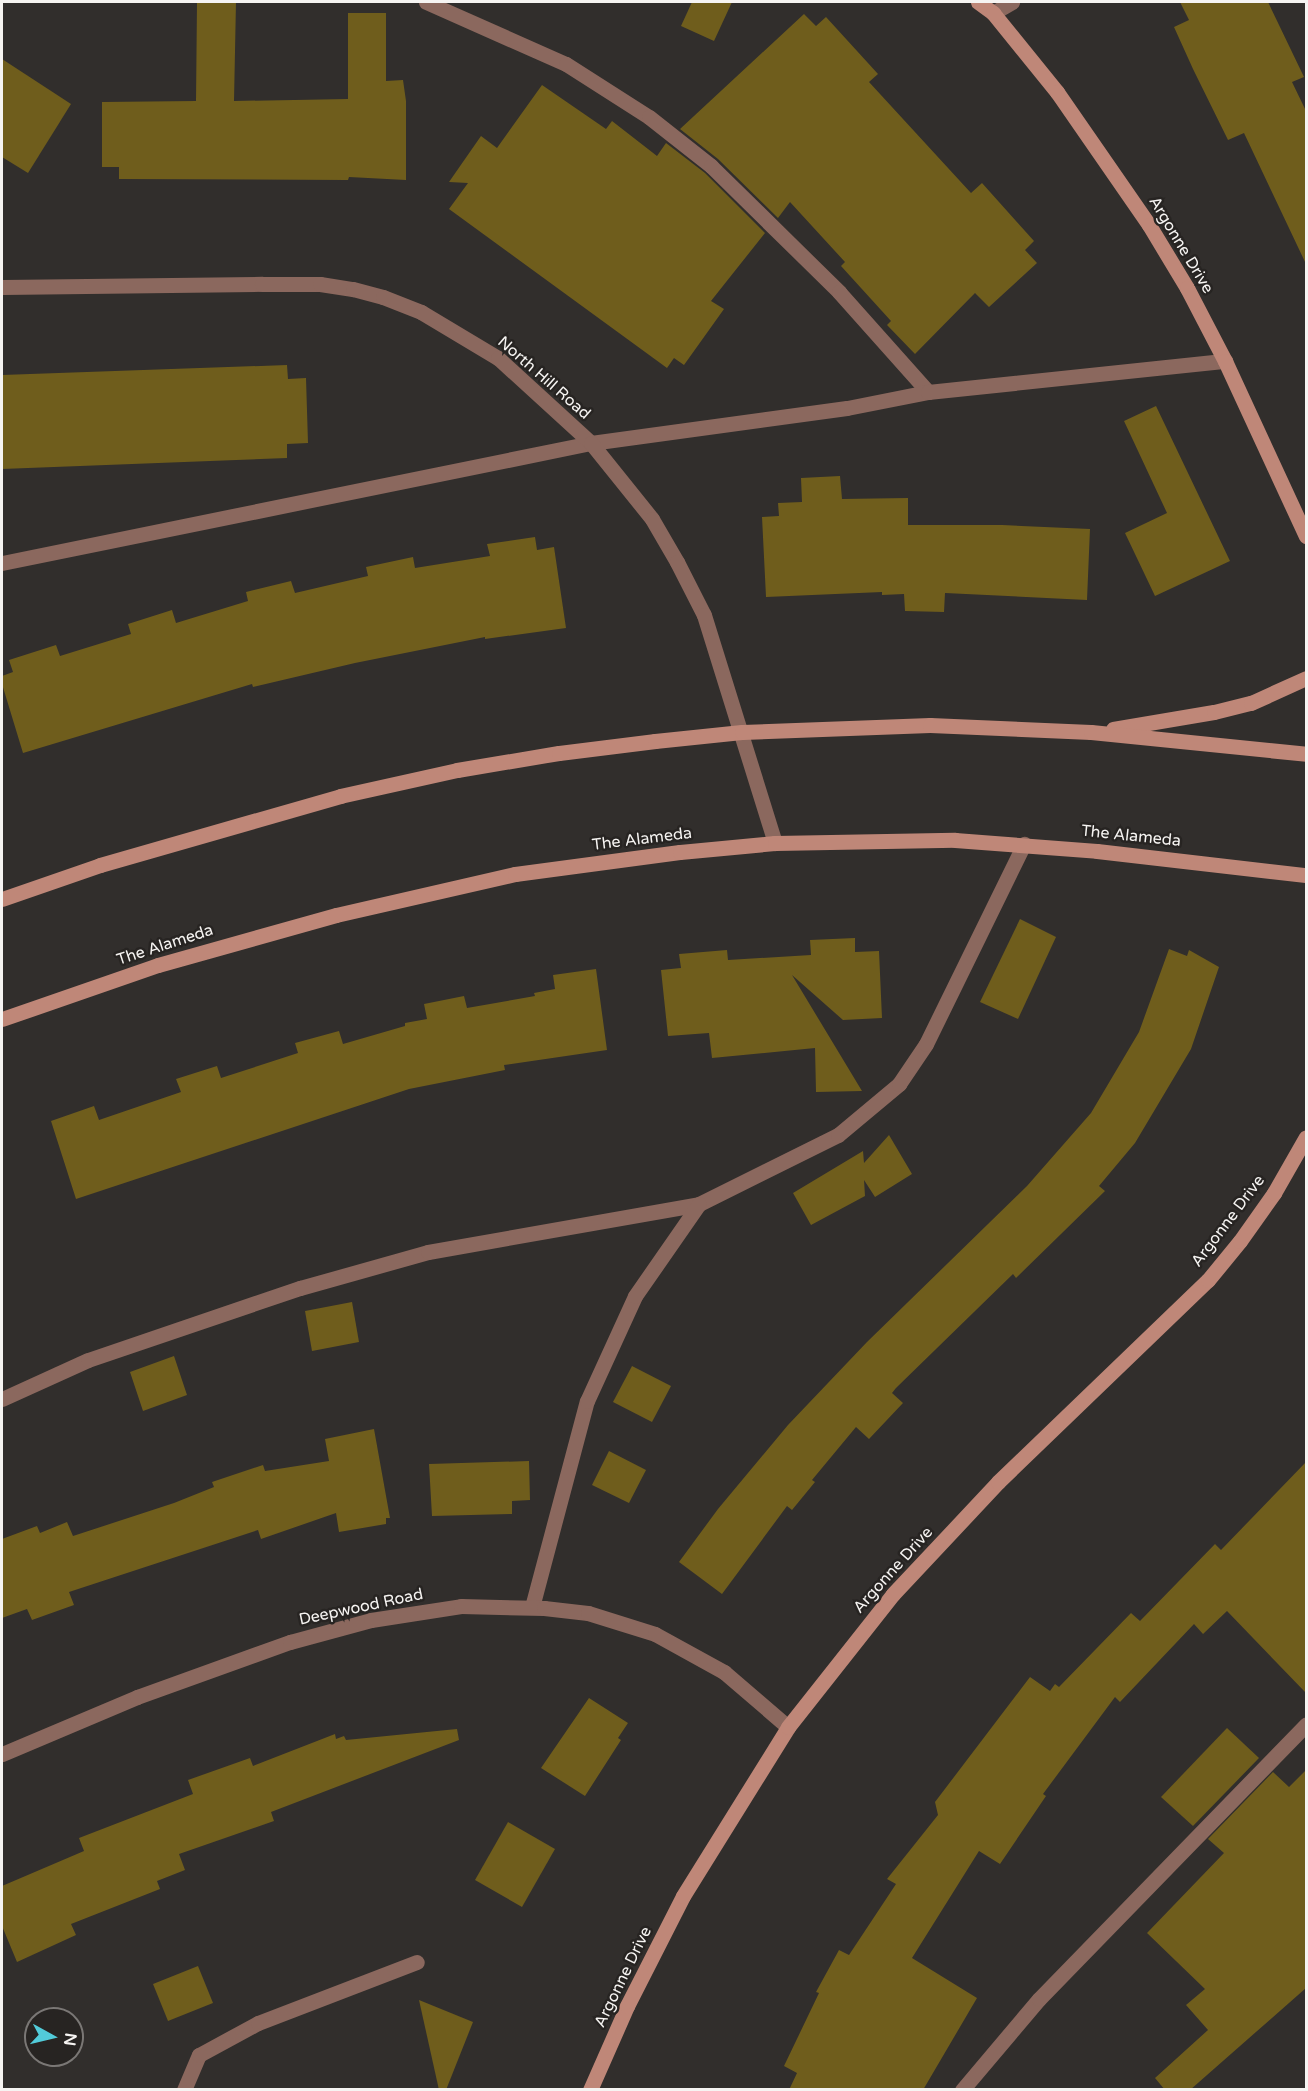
<!DOCTYPE html>
<style>
body{margin:0}
#map{position:relative;width:1308px;height:2091px;overflow:hidden;background:#312e2c;font-family:"Varela Round",sans-serif}
div>[style]{position:absolute}
[style*='--x']{left:calc(var(--x)*1px);top:calc(var(--y)*1px);width:calc(var(--w)*1px);rotate:calc(var(--a)*1deg)}
.building>*{inset:0;background:#6f5d1c}
.service>*{height:15px;margin:-7.5px;padding:0 7.5px;transform-origin:7.5px;border-radius:7.5px;background:#8b685e}
.minor>*{height:15px;margin:-7.5px;padding:0 7.5px;transform-origin:7.5px;border-radius:7.5px;background:#8b685e}
.secondary>*{height:15px;margin:-7.5px;padding:0 7.5px;transform-origin:7.5px;border-radius:7.5px;background:#bf8778}
span{translate:-50% -50%;white-space:nowrap;text-align:center;line-height:1.15;-webkit-text-stroke:5px #272422;paint-order:stroke}
.street-label{font-size:16px;color:#f6f4f2}
.frame{position:absolute;inset:0;border:3px solid #f6f4f2;pointer-events:none}
.north{position:absolute;left:24px;top:2007px;width:60px;height:60px;box-sizing:border-box;background:#272422;border:2px solid #7a7775;border-radius:50%;rotate:98deg;font-size:16px;font-weight:700;line-height:24px;text-align:center;color:#f6f4f2}
.north::after{content:'';display:block;margin:auto;width:21px;height:27px;background:#52cbd9;clip-path:polygon(50% 0,100% 100%,50% 72%,0 100%)}
</style>
<div id="map">
<div class="building">
<div style="clip-path:polygon(197px 2px,236px 2px,234px 101px,348px 99px,348px 13px,386px 13px,386px 81px,403px 80px,406px 101px,406px 180px,349px 177px,348px 180px,119px 179px,119px 167px,102px 167px,102px 102px,196px 101px)"></div>
<div style="clip-path:polygon(692px 2px,732px 2px,714px 41px,681px 26px)"></div>
<div style="clip-path:polygon(1180px 2px,1268px 2px,1304px 77px,1292px 82px,1306px 111px,1306px 264px,1244px 133px,1228px 140px,1193px 69px,1174px 27px,1189px 20px)"></div>
<div style="clip-path:polygon(804px 14px,816px 26px,826px 17px,878px 74px,869px 82px,971px 193px,982px 183px,1034px 241px,1025px 250px,1037px 263px,989px 307px,975px 293px,915px 354px,887px 325px,891px 321px,841px 266px,845px 262px,790px 202px,778px 218px,718px 159px,680px 129px)"></div>
<div style="clip-path:polygon(2px 59px,71px 104px,28px 173px,2px 157px)"></div>
<div style="clip-path:polygon(542px 85px,606px 129px,612px 121px,657px 156px,666px 143px,705px 173px,765px 233px,711px 301px,724px 309px,684px 365px,674px 358px,667px 368px,449px 209px,468px 183px,449px 182px,481px 136px,497px 148px)"></div>
<div style="clip-path:polygon(287px 365px,288px 379px,306px 378px,308px 443px,287px 444px,287px 458px,2px 469px,2px 375px)"></div>
<div style="clip-path:polygon(1156px 406px,1230px 561px,1155px 596px,1125px 533px,1167px 513px,1124px 421px)"></div>
<div style="clip-path:polygon(840px 476px,842px 499px,908px 498px,908px 525px,1002px 525px,1090px 529px,1087px 600px,945px 593px,944px 612px,905px 611px,904px 594px,882px 595px,882px 592px,766px 597px,762px 517px,779px 516px,778px 503px,802px 502px,801px 478px)"></div>
<div style="clip-path:polygon(535px 537px,537px 550px,554px 547px,566px 628px,485px 639px,485px 637px,355px 663px,253px 687px,252px 684px,23px 753px,2px 684px,2px 676px,13px 672px,9px 660px,56px 645px,60px 656px,131px 634px,128px 624px,172px 610px,176px 623px,248px 601px,246px 592px,291px 581px,295px 593px,368px 576px,366px 567px,413px 557px,415px 568px,490px 556px,487px 544px)"></div>
<div style="clip-path:polygon(1020px 919px,1056px 937px,1018px 1019px,980px 1002px)"></div>
<div style="clip-path:polygon(855px 938px,855px 952px,879px 951px,882px 1018px,843px 1020px,792px 975px,862px 1091px,816px 1092px,815px 1048px,712px 1058px,709px 1033px,668px 1036px,661px 970px,681px 968px,679px 954px,727px 950px,728px 960px,811px 955px,810px 940px)"></div>
<div style="clip-path:polygon(1169px 949px,1187px 956px,1189px 950px,1219px 967px,1191px 1049px,1135px 1143px,1099px 1186px,1105px 1191px,1016px 1278px,1013px 1274px,896px 1388px,892px 1393px,903px 1403px,869px 1439px,856px 1427px,812px 1480px,815px 1482px,792px 1510px,787px 1506px,722px 1594px,679px 1562px,718px 1509px,788px 1425px,867px 1342px,1027px 1186px,1091px 1113px,1139px 1032px)"></div>
<div style="clip-path:polygon(596px 969px,607px 1050px,504px 1065px,505px 1070px,409px 1089px,76px 1199px,51px 1121px,94px 1106px,99px 1120px,181px 1092px,176px 1079px,217px 1066px,221px 1078px,298px 1053px,295px 1043px,339px 1031px,343px 1044px,405px 1026px,405px 1023px,427px 1019px,424px 1004px,464px 996px,467px 1008px,535px 996px,534px 993px,555px 989px,553px 975px)"></div>
<div style="clip-path:polygon(889px 1135px,912px 1174px,875px 1197px,864px 1180px,865px 1196px,811px 1225px,793px 1193px,863px 1151px,864px 1163px)"></div>
<div style="clip-path:polygon(352px 1302px,359px 1342px,312px 1351px,305px 1311px)"></div>
<div style="clip-path:polygon(174px 1356px,187px 1395px,143px 1411px,130px 1372px)"></div>
<div style="clip-path:polygon(632px 1366px,671px 1386px,652px 1422px,613px 1402px)"></div>
<div style="clip-path:polygon(374px 1429px,390px 1518px,386px 1518px,386px 1524px,339px 1532px,336px 1513px,261px 1539px,258px 1530px,69px 1592px,74px 1605px,32px 1620px,27px 1609px,2px 1618px,2px 1539px,37px 1526px,40px 1533px,67px 1522px,73px 1536px,174px 1503px,214px 1487px,212px 1482px,263px 1465px,265px 1471px,329px 1461px,325px 1439px)"></div>
<div style="clip-path:polygon(609px 1451px,646px 1470px,629px 1503px,592px 1485px)"></div>
<div style="clip-path:polygon(529px 1461px,530px 1500px,512px 1501px,512px 1514px,432px 1516px,429px 1464px)"></div>
<div style="clip-path:polygon(1306px 1462px,1306px 1693px,1227px 1611px,1203px 1634px,1194px 1624px,1120px 1702px,1115px 1697px,1043px 1794px,1046px 1796px,1000px 1864px,979px 1851px,912px 1958px,977px 1998px,923px 2090px,789px 2090px,797px 2073px,784px 2066px,819px 1993px,816px 1992px,839px 1950px,849px 1955px,896px 1884px,887px 1879px,938px 1815px,935px 1802px,1030px 1677px,1050px 1691px,1055px 1684px,1059px 1687px,1131px 1613px,1140px 1621px,1215px 1544px,1221px 1550px)"></div>
<div style="clip-path:polygon(589px 1698px,628px 1723px,618px 1738px,621px 1740px,585px 1796px,541px 1768px)"></div>
<div style="clip-path:polygon(1227px 1728px,1259px 1758px,1193px 1826px,1161px 1797px)"></div>
<div style="clip-path:polygon(457px 1729px,459px 1740px,271px 1812px,274px 1821px,179px 1854px,185px 1870px,157px 1881px,160px 1889px,71px 1924px,76px 1935px,17px 1962px,2px 1926px,2px 1886px,84px 1851px,79px 1838px,193px 1794px,188px 1780px,250px 1758px,253px 1766px,335px 1734px,336px 1739px,344px 1736px,346px 1740px)"></div>
<div style="clip-path:polygon(1306px 1770px,1306px 1988px,1190px 2090px,1165px 2090px,1155px 2078px,1208px 2030px,1186px 2005px,1205px 1989px,1147px 1933px,1224px 1853px,1208px 1839px,1273px 1772px,1289px 1787px)"></div>
<div style="clip-path:polygon(508px 1822px,555px 1849px,522px 1907px,475px 1880px)"></div>
<div style="clip-path:polygon(198px 1966px,213px 2003px,168px 2021px,153px 1984px)"></div>
<div style="clip-path:polygon(419px 2000px,473px 2022px,446px 2090px,439px 2090px)"></div>
</div>
<div class="service">
<div style="--x:426;--y:2;--w:153;--a:23.9"></div>
<div style="--x:566;--y:64;--w:98;--a:32.6"></div>
<div style="--x:649;--y:117;--w:79;--a:38.3"></div>
<div style="--x:711;--y:166;--w:180;--a:44.5"></div>
<div style="--x:839;--y:292;--w:134;--a:48.3"></div>
<div style="--x:2;--y:563;--w:601;--a:-11.52"></div>
<div style="--x:591;--y:443;--w:258;--a:-7.8"></div>
<div style="--x:847;--y:408;--w:83;--a:-11.2"></div>
<div style="--x:928;--y:392;--w:299;--a:-6"></div>
<div style="--x:2;--y:1399;--w:94;--a:-24.4"></div>
<div style="--x:88;--y:1360;--w:224;--a:-18.8"></div>
<div style="--x:300;--y:1288;--w:133;--a:-15.7"></div>
<div style="--x:428;--y:1252;--w:275;--a:-10"></div>
<div style="--x:699;--y:1204;--w:155;--a:-26.4"></div>
<div style="--x:838;--y:1135;--w:80;--a:-39.9"></div>
<div style="--x:899;--y:1084;--w:48;--a:-56"></div>
<div style="--x:926;--y:1044;--w:223;--a:-63.9"></div>
<div style="--x:532;--y:1607;--w:213;--a:-75.1"></div>
<div style="--x:587;--y:1401;--w:115;--a:-65.4"></div>
<div style="--x:635;--y:1296;--w:112;--a:-55.2"></div>
<div style="--x:184;--y:2090;--w:38;--a:-67"></div>
<div style="--x:199;--y:2055;--w:67;--a:-28.5"></div>
<div style="--x:258;--y:2023;--w:170;--a:-21"></div>
<div style="--x:962;--y:2090;--w:119;--a:-49.8"></div>
<div style="--x:1039;--y:1999;--w:383;--a:-45.8"></div>
</div>
<div class="minor">
<div style="--x:993;--y:13;--w:22;--a:-30"></div>
<div style="--x:2;--y:287;--w:260;--a:-0.7"></div>
<div style="--x:262;--y:284;--w:58;--a:0"></div>
<div style="--x:320;--y:284;--w:33;--a:9"></div>
<div style="--x:353;--y:289;--w:31;--a:15"></div>
<div style="--x:383;--y:297;--w:41;--a:21.5"></div>
<div style="--x:421;--y:312;--w:90;--a:30.9"></div>
<div style="--x:498;--y:358;--w:126;--a:42.4"></div>
<div style="--x:591;--y:443;--w:97;--a:51.2"></div>
<div style="--x:652;--y:519;--w:50;--a:59.8"></div>
<div style="--x:677;--y:562;--w:59;--a:63"></div>
<div style="--x:704;--y:615;--w:239;--a:72.7"></div>
<div style="--x:2;--y:1754;--w:147;--a:-22.9"></div>
<div style="--x:137;--y:1697;--w:163;--a:-19.8"></div>
<div style="--x:290;--y:1642;--w:84;--a:-15.2"></div>
<div style="--x:371;--y:1620;--w:91;--a:-8.8"></div>
<div style="--x:461;--y:1606;--w:83;--a:1.4"></div>
<div style="--x:544;--y:1608;--w:44;--a:6.5"></div>
<div style="--x:588;--y:1613;--w:70;--a:17.4"></div>
<div style="--x:655;--y:1634;--w:79;--a:28.8"></div>
<div style="--x:724;--y:1672;--w:84;--a:40.7"></div>
</div>
<div class="secondary">
<div style="--x:978;--y:2;--w:19;--a:36"></div>
<div style="--x:993;--y:13;--w:102;--a:51"></div>
<div style="--x:1057;--y:92;--w:162;--a:55.3"></div>
<div style="--x:1149;--y:225;--w:74;--a:58.9"></div>
<div style="--x:1187;--y:288;--w:82;--a:62.5"></div>
<div style="--x:1225;--y:361;--w:193;--a:65.2"></div>
<div style="--x:1113;--y:729;--w:102;--a:-9.6"></div>
<div style="--x:1214;--y:712;--w:38;--a:-14"></div>
<div style="--x:1251;--y:703;--w:60;--a:-24.4"></div>
<div style="--x:2;--y:899;--w:104;--a:-19.1"></div>
<div style="--x:100;--y:865;--w:250;--a:-16"></div>
<div style="--x:340;--y:796;--w:120;--a:-12.5"></div>
<div style="--x:457;--y:770;--w:103;--a:-9.5"></div>
<div style="--x:559;--y:753;--w:97;--a:-7.1"></div>
<div style="--x:655;--y:741;--w:87;--a:-5.9"></div>
<div style="--x:742;--y:732;--w:188;--a:-2.1"></div>
<div style="--x:930;--y:725;--w:161;--a:2.5"></div>
<div style="--x:1091;--y:732;--w:216;--a:5.8"></div>
<div style="--x:2;--y:1019;--w:165;--a:-19.1"></div>
<div style="--x:158;--y:965;--w:185;--a:-15.7"></div>
<div style="--x:336;--y:915;--w:184;--a:-12.9"></div>
<div style="--x:515;--y:874;--w:166;--a:-7.6"></div>
<div style="--x:680;--y:852;--w:95;--a:-5.4"></div>
<div style="--x:775;--y:843;--w:180;--a:-1"></div>
<div style="--x:955;--y:840;--w:142;--a:4.4"></div>
<div style="--x:1097;--y:851;--w:210;--a:6.6"></div>
<div style="--x:590;--y:2090;--w:92;--a:-66.2"></div>
<div style="--x:627;--y:2006;--w:123;--a:-63"></div>
<div style="--x:683;--y:1896;--w:199;--a:-58.1"></div>
<div style="--x:788;--y:1727;--w:169;--a:-51.7"></div>
<div style="--x:893;--y:1594;--w:154;--a:-46.8"></div>
<div style="--x:998;--y:1482;--w:291;--a:-43.9"></div>
<div style="--x:1208;--y:1280;--w:50;--a:-50.6"></div>
<div style="--x:1240;--y:1241;--w:59;--a:-54.7"></div>
<div style="--x:1274;--y:1193;--w:64;--a:-60.3"></div>
</div>
<div class="street-label">
<span style="left:1181px;top:245px;rotate:59deg">Argonne Drive</span>
<span style="left:544px;top:378px;rotate:41deg">North Hill Road</span>
<span style="left:1131px;top:836px;rotate:6deg">The Alameda</span>
<span style="left:642px;top:839px;rotate:-7deg">The Alameda</span>
<span style="left:165px;top:945px;rotate:-18deg">The Alameda</span>
<span style="left:1228px;top:1221px;rotate:-53deg">Argonne Drive</span>
<span style="left:893px;top:1570px;rotate:-48deg">Argonne Drive</span>
<span style="left:361px;top:1607px;rotate:-12deg">Deepwood Road</span>
<span style="left:623px;top:1977px;rotate:-64deg">Argonne Drive</span>
</div>
<div class="frame"></div>
<div class="north">N</div>
</div>
